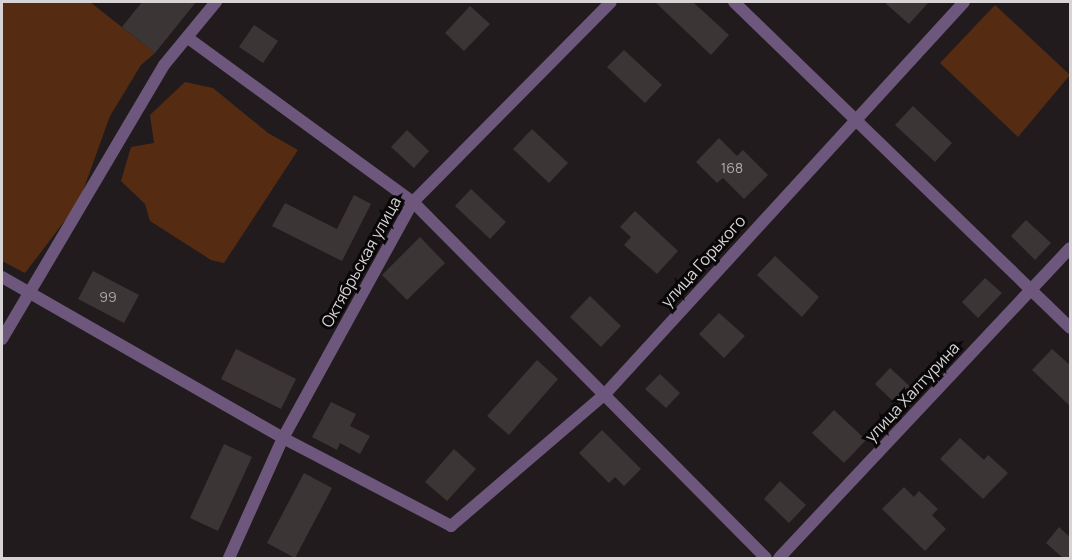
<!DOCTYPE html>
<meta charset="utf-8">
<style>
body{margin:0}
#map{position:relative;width:1072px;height:560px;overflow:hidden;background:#211b1e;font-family:Manrope,sans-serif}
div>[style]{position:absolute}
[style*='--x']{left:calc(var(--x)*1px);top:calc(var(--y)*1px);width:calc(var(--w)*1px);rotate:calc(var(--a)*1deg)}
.green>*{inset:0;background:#552c12}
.building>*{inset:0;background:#3c3535}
.minor>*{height:12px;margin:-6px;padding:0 6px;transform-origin:6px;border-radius:6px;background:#6e577c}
span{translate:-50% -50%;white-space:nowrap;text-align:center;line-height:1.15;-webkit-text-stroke:6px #090708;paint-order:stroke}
.number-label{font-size:14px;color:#b1acae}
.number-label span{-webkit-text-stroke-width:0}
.street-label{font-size:16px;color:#d8d4d6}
.frame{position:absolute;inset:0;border:3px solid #d8d4d6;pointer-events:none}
</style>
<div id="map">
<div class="green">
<div style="clip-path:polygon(2px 2px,90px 2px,155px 53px,141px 65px,110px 116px,79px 202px,25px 273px,2px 261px)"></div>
<div style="clip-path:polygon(995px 5px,1070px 75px,1018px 137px,940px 63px)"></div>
<div style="clip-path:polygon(185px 82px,213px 88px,268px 133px,298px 150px,224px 263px,211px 260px,150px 221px,145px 204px,121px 181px,131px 147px,154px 143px,150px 115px)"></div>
</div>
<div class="building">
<div style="clip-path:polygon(142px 2px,196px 2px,155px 53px,122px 27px)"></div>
<div style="clip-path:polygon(655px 2px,693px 2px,729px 35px,711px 55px)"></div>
<div style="clip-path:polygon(884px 2px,929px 2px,909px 24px)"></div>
<div style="clip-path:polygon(470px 6px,490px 24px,464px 51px,445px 33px)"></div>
<div style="clip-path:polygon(254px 25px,278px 41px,263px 63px,239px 47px)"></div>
<div style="clip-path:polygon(624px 50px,662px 85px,645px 103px,607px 67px)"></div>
<div style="clip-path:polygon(913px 106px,952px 143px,935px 162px,895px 125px)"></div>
<div style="clip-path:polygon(532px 129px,568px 163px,549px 183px,513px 149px)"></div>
<div style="clip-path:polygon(407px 130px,429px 151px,414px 168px,391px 147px)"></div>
<div style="clip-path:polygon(719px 138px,737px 156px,743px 150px,768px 175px,744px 199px,723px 178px,717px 183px,696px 162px)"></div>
<div style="clip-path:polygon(471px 189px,506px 222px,490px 239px,455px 206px)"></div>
<div style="clip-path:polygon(354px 195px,371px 204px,342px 261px,272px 226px,285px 203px,337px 229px)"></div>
<div style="clip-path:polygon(635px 211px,678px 251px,657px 274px,624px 245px,631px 237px,620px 227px)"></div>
<div style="clip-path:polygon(1026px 220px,1051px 243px,1035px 260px,1011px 236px)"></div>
<div style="clip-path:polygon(420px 237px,445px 263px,407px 300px,382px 275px)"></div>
<div style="clip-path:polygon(775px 256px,819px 297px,802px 317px,757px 275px)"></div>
<div style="clip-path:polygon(93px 271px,139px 295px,124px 323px,78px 299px)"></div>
<div style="clip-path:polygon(985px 278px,1002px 293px,978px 318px,962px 302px)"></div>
<div style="clip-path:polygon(590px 296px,621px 326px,601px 347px,570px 317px)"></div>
<div style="clip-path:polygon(719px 313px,745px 336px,724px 358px,699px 334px)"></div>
<div style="clip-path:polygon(236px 349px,296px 379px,281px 409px,221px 379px)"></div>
<div style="clip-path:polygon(1052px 349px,1071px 366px,1071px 407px,1032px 370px)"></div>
<div style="clip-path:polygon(537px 360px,558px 379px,509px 435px,487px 416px)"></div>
<div style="clip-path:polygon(890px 368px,914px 390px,898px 406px,875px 384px)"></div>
<div style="clip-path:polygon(660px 374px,680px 393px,666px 408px,645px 389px)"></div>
<div style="clip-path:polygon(331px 402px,356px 414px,350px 426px,370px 436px,360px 454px,340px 443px,337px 450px,312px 437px)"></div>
<div style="clip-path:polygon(834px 410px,866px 440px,844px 463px,812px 433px)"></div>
<div style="clip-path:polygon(602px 430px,641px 469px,624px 486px,615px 477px,609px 483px,579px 453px)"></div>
<div style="clip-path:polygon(960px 438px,984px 460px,988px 455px,1008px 473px,983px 499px,940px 459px)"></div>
<div style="clip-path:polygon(224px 444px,252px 457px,218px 531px,190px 518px)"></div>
<div style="clip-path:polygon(454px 449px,476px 469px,447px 501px,425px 482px)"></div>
<div style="clip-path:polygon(304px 473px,332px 488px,295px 558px,267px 543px)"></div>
<div style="clip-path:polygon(780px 481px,806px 505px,789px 523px,764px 499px)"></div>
<div style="clip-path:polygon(904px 487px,914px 497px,919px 491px,938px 509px,932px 515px,946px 529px,925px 551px,882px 509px)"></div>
<div style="clip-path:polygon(1059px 527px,1071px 538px,1071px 558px,1063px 558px,1046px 543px)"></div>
</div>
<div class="minor">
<div style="--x:734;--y:2;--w:468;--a:44.1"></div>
<div style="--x:188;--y:38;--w:278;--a:36.1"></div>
<div style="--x:413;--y:202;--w:501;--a:45.24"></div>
<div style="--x:2;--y:277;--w:324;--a:29.8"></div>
<div style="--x:283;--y:438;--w:190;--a:27.6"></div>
<div style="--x:451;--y:526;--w:204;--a:-40.6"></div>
<div style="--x:606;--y:393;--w:530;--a:-47.52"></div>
<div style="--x:2;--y:339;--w:318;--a:-59.4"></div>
<div style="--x:164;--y:65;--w:82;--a:-50.5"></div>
<div style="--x:229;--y:558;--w:132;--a:-65.8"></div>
<div style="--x:283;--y:438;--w:269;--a:-61.2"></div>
<div style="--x:413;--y:202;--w:281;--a:-45.3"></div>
<div style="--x:779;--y:558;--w:425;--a:-46.8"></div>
</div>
<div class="number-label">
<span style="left:732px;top:168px">168</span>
<span style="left:108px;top:297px">99</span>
</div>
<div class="street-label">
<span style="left:703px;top:261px;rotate:-48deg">улица Горького</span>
<span style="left:361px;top:262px;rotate:-61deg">Октябрьская улица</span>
<span style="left:912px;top:392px;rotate:-47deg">улица Халтурина</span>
</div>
<div class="frame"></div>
</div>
